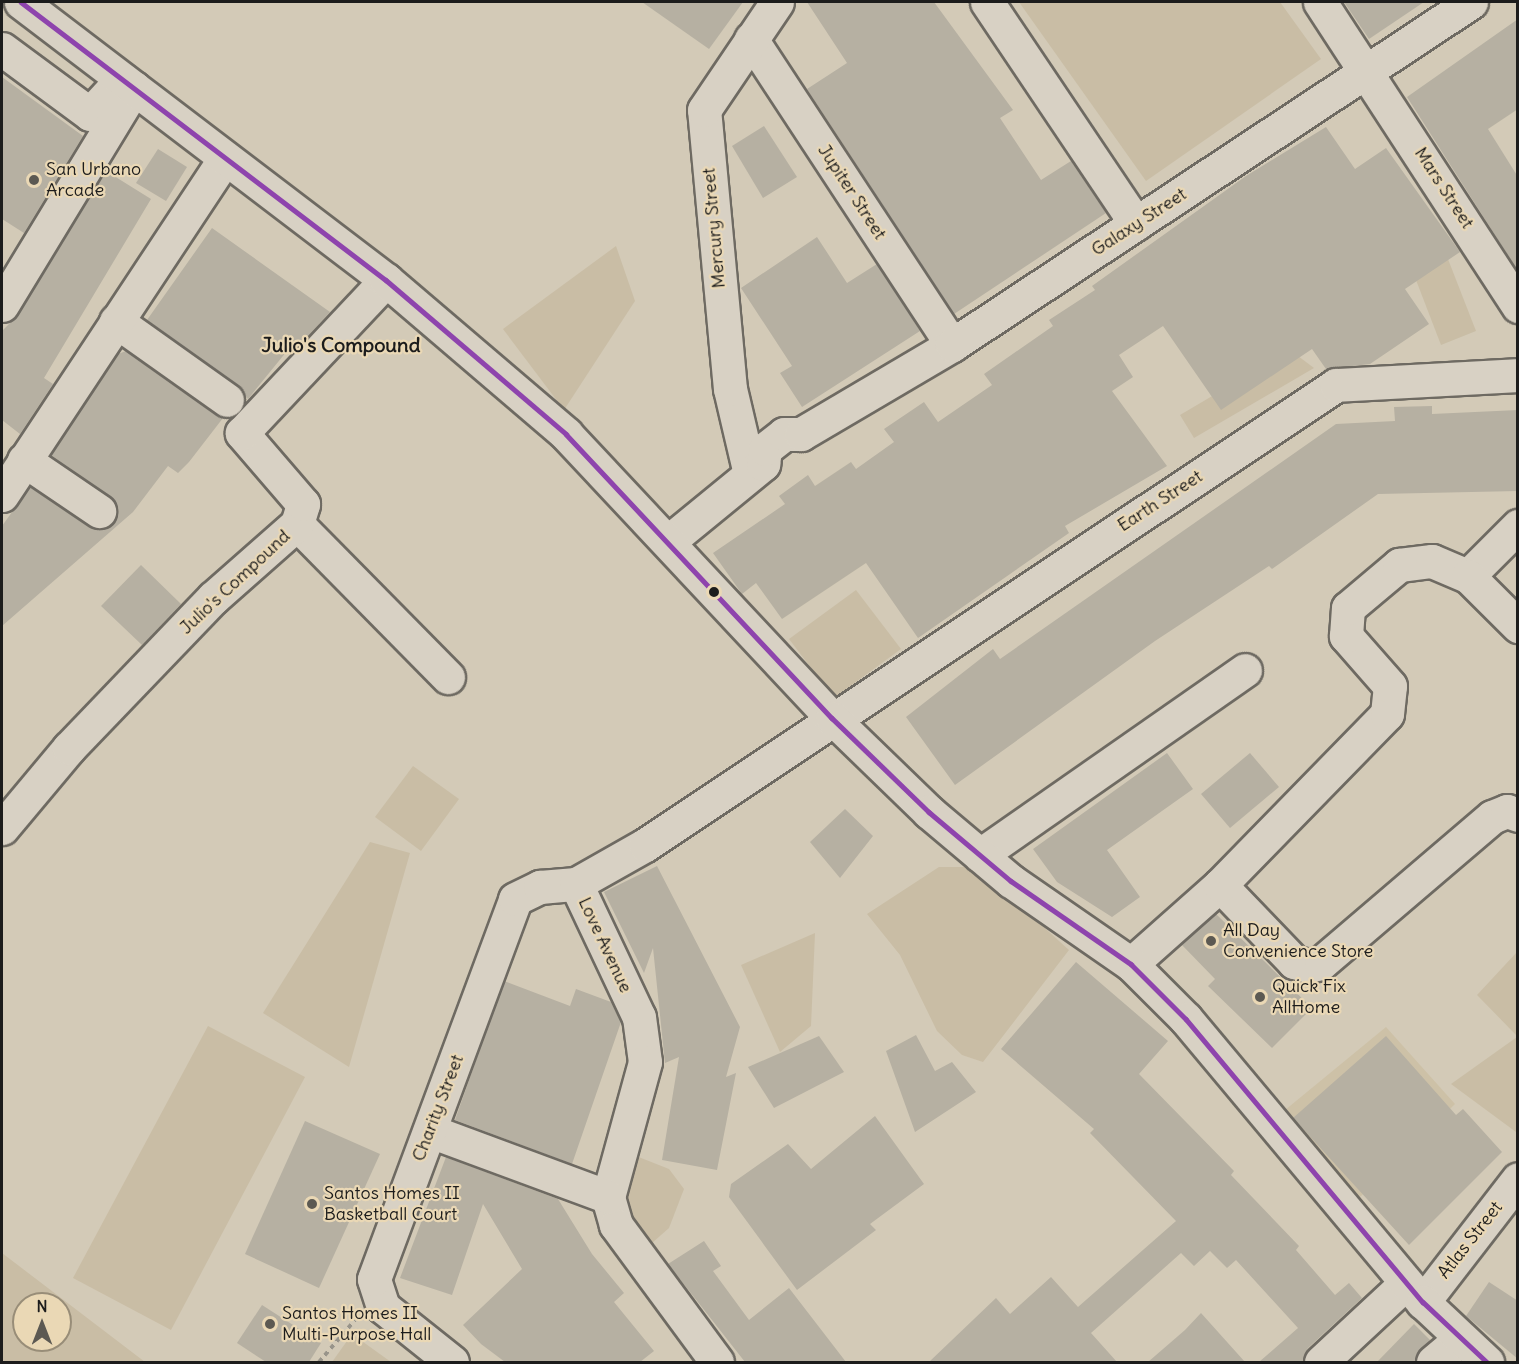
<!DOCTYPE html>
<style>
body{margin:0}
#map{position:relative;width:1519px;height:1364px;overflow:hidden;background:#d3cab7;font-family:Delius,sans-serif}
div>[style]{position:absolute}
[style*='--x']{left:calc(var(--x)*1px);top:calc(var(--y)*1px);width:calc(var(--w)*1px);rotate:calc(var(--a)*1deg)}
.built>*{inset:0;background:#cdc1a7}
.green>*{inset:0;background:#c9bda5}
.building>*{inset:0;background:#b6b0a2}
.path>*{height:4px;margin-top:-2px;transform-origin:0;background:repeating-linear-gradient(90deg,#98948a 0 4.5px,transparent 0 9px)}
.roads{filter:drop-shadow(2px 0 #6e6a62) drop-shadow(-2px 0 #6e6a62) drop-shadow(0 2px #6e6a62) drop-shadow(0 -2px #6e6a62)}
.minor>*{height:33px;margin:-16.5px;padding:0 16.5px;transform-origin:16.5px;border-radius:16.5px;background:#d8d1c4}
.major>*{height:33px;margin:-16.5px;padding:0 16.5px;transform-origin:16.5px;border-radius:16.5px;background:#d8d1c4}
.bus-1>*{height:4.5px;margin:-2.25px;padding:0 2.25px;transform-origin:2.25px;border-radius:2.25px;background:#8e44ad}
.dots>*{width:16px;height:16px;translate:-50% -50%;box-sizing:border-box;border:3px solid #ead8b5;border-radius:50%}
span{translate:-50% -50%;white-space:nowrap;text-align:center;line-height:1.15;-webkit-text-stroke:4.5px #ead8b5;paint-order:stroke}
.poi-label{font-size:18px;color:#1c1c1c}
.left{translate:0 -50%;text-align:left}
.street-label{font-size:18px;color:#1c1c1c}
.neighbourhood-label{font-size:20px;color:#1c1c1c;font-weight:700}
.frame{position:absolute;inset:0;border:3px solid #1c1c1c;pointer-events:none}
.north{position:absolute;left:12px;top:1292px;width:60px;height:60px;box-sizing:border-box;background:#ead8b5;border:2px solid #988d78;border-radius:50%;rotate:0deg;font-size:16px;font-weight:700;line-height:24px;text-align:center;color:#1c1c1c}
.north::after{content:'';display:block;margin:auto;width:21px;height:27px;background:#5c5952;clip-path:polygon(50% 0,100% 100%,50% 72%,0 100%)}
</style>
<div id="map">
<div class="built">
<div style="clip-path:polygon(1386px 1027px,1455px 1104px,1359px 1198px,1279px 1115px)"></div>
</div>
<div class="green">
<div style="clip-path:polygon(1019px 2px,1280px 2px,1321px 59px,1146px 181px)"></div>
<div style="clip-path:polygon(616px 246px,635px 301px,564px 410px,503px 329px)"></div>
<div style="clip-path:polygon(1446px 254px,1476px 331px,1441px 345px,1411px 267px)"></div>
<div style="clip-path:polygon(1290px 350px,1314px 368px,1194px 438px,1180px 415px)"></div>
<div style="clip-path:polygon(856px 590px,901px 649px,834px 698px,789px 639px)"></div>
<div style="clip-path:polygon(413px 766px,459px 799px,421px 851px,375px 817px)"></div>
<div style="clip-path:polygon(370px 842px,410px 853px,349px 1067px,263px 1013px)"></div>
<div style="clip-path:polygon(939px 867px,977px 867px,1069px 950px,983px 1062px,962px 1055px,937px 1031px,900px 955px,867px 914px)"></div>
<div style="clip-path:polygon(815px 933px,811px 1026px,780px 1052px,741px 965px)"></div>
<div style="clip-path:polygon(1517px 952px,1517px 1036px,1477px 995px)"></div>
<div style="clip-path:polygon(208px 1026px,305px 1077px,171px 1330px,73px 1278px)"></div>
<div style="clip-path:polygon(1517px 1037px,1518px 1130px,1516px 1132px,1451px 1084px)"></div>
<div style="clip-path:polygon(631px 1154px,669px 1169px,684px 1189px,669px 1228px,643px 1251px,618px 1215px)"></div>
<div style="clip-path:polygon(evenodd,2px 1253px,145px 1362px,2px 1362px,2px 1253px,24px 1304px,60px 1304px,60px 1340px,24px 1340px,24px 1304px)"></div>
<div style="clip-path:polygon(352px 1334px,391px 1362px,332px 1362px)"></div>
</div>
<div class="building">
<div style="clip-path:polygon(642px 2px,743px 2px,709px 49px)"></div>
<div style="clip-path:polygon(807px 2px,934px 2px,1013px 110px,1000px 118px,1041px 180px,1071px 161px,1106px 213px,954px 314px,807px 89px,847px 63px)"></div>
<div style="clip-path:polygon(1344px 2px,1424px 2px,1369px 39px)"></div>
<div style="clip-path:polygon(1518px 19px,1518px 109px,1488px 129px,1518px 177px,1518px 271px,1407px 97px)"></div>
<div style="clip-path:polygon(2px 77px,83px 136px,24px 233px,2px 219px)"></div>
<div style="clip-path:polygon(764px 126px,797px 177px,763px 198px,732px 146px)"></div>
<div style="clip-path:polygon(1326px 127px,1355px 169px,1386px 148px,1460px 252px,1405px 289px,1429px 324px,1370px 364px,1326px 369px,1312px 349px,1221px 410px,1163px 326px,1119px 355px,1133px 377px,1112px 391px,1167px 466px,1065px 526px,1069px 533px,918px 638px,866px 563px,782px 619px,756px 583px,742px 594px,713px 553px,785px 504px,779px 496px,808px 475px,815px 486px,851px 462px,856px 469px,894px 442px,884px 429px,924px 402px,938px 422px,992px 385px,984px 374px,1053px 326px,1049px 320px,1095px 290px,1092px 286px,1246px 176px)"></div>
<div style="clip-path:polygon(158px 149px,187px 167px,166px 201px,136px 183px)"></div>
<div style="clip-path:polygon(106px 171px,151px 199px,44px 378px,53px 384px,20px 434px,2px 420px,2px 331px,18px 315px)"></div>
<div style="clip-path:polygon(212px 228px,330px 312px,291px 354px,287px 351px,248px 399px,238px 385px,147px 320px)"></div>
<div style="clip-path:polygon(817px 237px,847px 283px,877px 264px,920px 331px,802px 407px,780px 373px,792px 366px,741px 288px)"></div>
<div style="clip-path:polygon(126px 351px,223px 418px,189px 462px,178px 473px,168px 466px,133px 512px,2px 626px,2px 526px,30px 487px,89px 527px,107px 528px,115px 521px,116px 503px,110px 496px,51px 455px,118px 354px)"></div>
<div style="clip-path:polygon(1432px 406px,1432px 414px,1518px 410px,1518px 491px,1378px 494px,1272px 569px,1269px 566px,1155px 641px,955px 785px,906px 717px,993px 649px,1000px 659px,1336px 424px,1395px 421px,1394px 407px)"></div>
<div style="clip-path:polygon(141px 565px,181px 604px,142px 645px,101px 606px)"></div>
<div style="clip-path:polygon(1167px 753px,1193px 789px,1107px 850px,1140px 897px,1112px 917px,1057px 882px,1033px 849px)"></div>
<div style="clip-path:polygon(1250px 753px,1279px 787px,1230px 828px,1201px 794px)"></div>
<div style="clip-path:polygon(845px 809px,873px 836px,840px 878px,810px 842px)"></div>
<div style="clip-path:polygon(657px 866px,740px 1027px,726px 1077px,736px 1073px,717px 1170px,662px 1160px,679px 1057px,665px 1063px,653px 948px,644px 973px,604px 892px)"></div>
<div style="clip-path:polygon(1216px 914px,1312px 1008px,1272px 1048px,1208px 986px,1215px 979px,1181px 944px)"></div>
<div style="clip-path:polygon(1076px 962px,1168px 1041px,1139px 1074px,1234px 1171px,1231px 1175px,1299px 1246px,1296px 1250px,1335px 1295px,1349px 1283px,1362px 1298px,1308px 1348px,1303px 1362px,1259px 1362px,1298px 1328px,1236px 1260px,1227px 1268px,1210px 1251px,1194px 1266px,1181px 1253px,1091px 1333px,1117px 1362px,929px 1362px,996px 1298px,1010px 1314px,1051px 1277px,1078px 1307px,1176px 1221px,1090px 1133px,1094px 1129px,1001px 1049px)"></div>
<div style="clip-path:polygon(504px 981px,570px 1006px,576px 989px,611px 1002px,621px 1022px,572px 1164px,455px 1120px)"></div>
<div style="clip-path:polygon(916px 1035px,935px 1071px,952px 1062px,976px 1092px,915px 1132px,886px 1051px)"></div>
<div style="clip-path:polygon(819px 1036px,844px 1072px,774px 1108px,748px 1067px)"></div>
<div style="clip-path:polygon(1386px 1036px,1456px 1115px,1463px 1109px,1502px 1152px,1409px 1245px,1293px 1118px)"></div>
<div style="clip-path:polygon(875px 1116px,924px 1184px,870px 1224px,876px 1230px,797px 1290px,729px 1197px,731px 1184px,788px 1144px,811px 1169px)"></div>
<div style="clip-path:polygon(305px 1121px,380px 1154px,319px 1288px,245px 1254px)"></div>
<div style="clip-path:polygon(446px 1157px,558px 1199px,592px 1254px,624px 1293px,614px 1302px,654px 1351px,640px 1362px,505px 1362px,481px 1344px,463px 1325px,522px 1269px,483px 1204px,452px 1295px,400px 1278px)"></div>
<div style="clip-path:polygon(704px 1241px,721px 1266px,713px 1271px,749px 1320px,789px 1288px,846px 1362px,745px 1362px,668px 1264px)"></div>
<div style="clip-path:polygon(1489px 1282px,1518px 1301px,1518px 1359px,1466px 1316px)"></div>
<div style="clip-path:polygon(262px 1305px,321px 1343px,309px 1362px,266px 1362px,237px 1343px)"></div>
<div style="clip-path:polygon(1201px 1313px,1245px 1362px,1148px 1362px,1185px 1330px)"></div>
<div style="clip-path:polygon(1414px 1324px,1430px 1340px,1415px 1362px,1377px 1362px)"></div>
</div>
<div class="path">
<div style="--x:319;--y:1362;--w:55;--a:-49.4"></div>
</div>
<div class="roads">
<div class="minor">
<div style="--x:987;--y:2;--w:267;--a:56.1"></div>
<div style="--x:1320;--y:2;--w:363;--a:56.9"></div>
<div style="--x:751;--y:39;--w:366;--a:56.7"></div>
<div style="--x:2;--y:49;--w:109;--a:36.5"></div>
<div style="--x:90;--y:114;--w:47;--a:-47.6"></div>
<div style="--x:2;--y:305;--w:254;--a:-58.7"></div>
<div style="--x:116;--y:321;--w:136;--a:35.4"></div>
<div style="--x:24;--y:460;--w:91;--a:34.2"></div>
<div style="--x:750;--y:474;--w:87;--a:-103.2"></div>
<div style="--x:730;--y:389;--w:280;--a:-95.3"></div>
<div style="--x:704;--y:110;--w:130;--a:-55.9"></div>
<div style="--x:2;--y:495;--w:404;--a:-56.5"></div>
<div style="--x:297;--y:524;--w:215;--a:45.4"></div>
<div style="--x:669;--y:541;--w:122;--a:-39.3"></div>
<div style="--x:763;--y:464;--w:15;--a:-82"></div>
<div style="--x:765;--y:449;--w:24;--a:-38"></div>
<div style="--x:784;--y:434;--w:17;--a:0"></div>
<div style="--x:801;--y:434;--w:175;--a:-30.5"></div>
<div style="--x:952;--y:345;--w:622;--a:-33.46"></div>
<div style="--x:1468;--y:576;--w:71;--a:-45"></div>
<div style="--x:2;--y:828;--w:104;--a:-50.1"></div>
<div style="--x:69;--y:748;--w:208;--a:-46.2"></div>
<div style="--x:213;--y:598;--w:112;--a:-41.4"></div>
<div style="--x:297;--y:524;--w:21;--a:-73"></div>
<div style="--x:303;--y:504;--w:94;--a:-130.7"></div>
<div style="--x:242;--y:433;--w:210;--a:-46.7"></div>
<div style="--x:980;--y:855;--w:323;--a:-34.9"></div>
<div style="--x:576;--y:884;--w:147;--a:64.7"></div>
<div style="--x:639;--y:1017;--w:45;--a:82.4"></div>
<div style="--x:645;--y:1062;--w:140;--a:105.3"></div>
<div style="--x:608;--y:1197;--w:29;--a:74"></div>
<div style="--x:616;--y:1225;--w:170;--a:53.6"></div>
<div style="--x:1220;--y:885;--w:107;--a:46.1"></div>
<div style="--x:1294;--y:962;--w:15;--a:16"></div>
<div style="--x:1308;--y:966;--w:13;--a:-13"></div>
<div style="--x:1321;--y:963;--w:225;--a:-40.5"></div>
<div style="--x:1492;--y:817;--w:16;--a:-22"></div>
<div style="--x:1507;--y:811;--w:12;--a:20"></div>
<div style="--x:1131;--y:964;--w:119;--a:-41.6"></div>
<div style="--x:1220;--y:885;--w:239;--a:-45.7"></div>
<div style="--x:1387;--y:714;--w:28;--a:-84"></div>
<div style="--x:1390;--y:686;--w:67;--a:-131.3"></div>
<div style="--x:1346;--y:636;--w:28;--a:-86"></div>
<div style="--x:1348;--y:608;--w:67;--a:-40.1"></div>
<div style="--x:1399;--y:565;--w:33;--a:-7"></div>
<div style="--x:1432;--y:561;--w:39;--a:23"></div>
<div style="--x:1468;--y:576;--w:71;--a:45"></div>
<div style="--x:430;--y:1131;--w:190;--a:20.3"></div>
<div style="--x:1423;--y:1302;--w:155;--a:-52.3"></div>
<div style="--x:452;--y:1362;--w:88;--a:-141.4"></div>
<div style="--x:383;--y:1307;--w:29;--a:-108"></div>
<div style="--x:374;--y:1279;--w:405;--a:-69.6"></div>
<div style="--x:515;--y:899;--w:28;--a:-26"></div>
<div style="--x:540;--y:887;--w:36;--a:-5"></div>
<div style="--x:576;--y:884;--w:79;--a:-29.5"></div>
<div style="--x:645;--y:845;--w:830;--a:-33.65"></div>
<div style="--x:1336;--y:385;--w:182;--a:-3.1"></div>
<div style="--x:1321;--y:1362;--w:116;--a:-42.9"></div>
<div style="--x:1433;--y:1362;--w:35;--a:-40"></div>
</div>
<div class="major">
<div style="--x:21;--y:2;--w:459;--a:37.3"></div>
<div style="--x:386;--y:280;--w:237;--a:40.5"></div>
<div style="--x:566;--y:434;--w:389;--a:46.9"></div>
<div style="--x:832;--y:718;--w:135;--a:44.1"></div>
<div style="--x:929;--y:812;--w:107;--a:40.1"></div>
<div style="--x:1011;--y:881;--w:146;--a:34.7"></div>
<div style="--x:1131;--y:964;--w:78;--a:45"></div>
<div style="--x:1186;--y:1019;--w:369;--a:50.1"></div>
<div style="--x:1423;--y:1302;--w:88;--a:43.2"></div>
</div>
</div>
<div class="bus-1">
<div style="--x:21;--y:2;--w:459;--a:37.3"></div>
<div style="--x:386;--y:280;--w:237;--a:40.5"></div>
<div style="--x:566;--y:434;--w:389;--a:46.9"></div>
<div style="--x:832;--y:718;--w:135;--a:44.1"></div>
<div style="--x:929;--y:812;--w:107;--a:40.1"></div>
<div style="--x:1011;--y:881;--w:146;--a:34.7"></div>
<div style="--x:1131;--y:964;--w:78;--a:45"></div>
<div style="--x:1186;--y:1019;--w:369;--a:50.1"></div>
<div style="--x:1423;--y:1302;--w:88;--a:43.2"></div>
</div>
<div class="dots">
<div style="left:34px;top:180px;background:#5c5952"></div>
<div style="left:714px;top:592px;background:#1c1c1c"></div>
<div style="left:1211px;top:941px;background:#5c5952"></div>
<div style="left:1260px;top:997px;background:#5c5952"></div>
<div style="left:312px;top:1204px;background:#5c5952"></div>
<div style="left:270px;top:1324px;background:#5c5952"></div>
</div>
<div class="poi-label">
<span class="left" style="left:46px;top:180px">San Urbano<br>Arcade</span>
<span class="left" style="left:1223px;top:941px">All Day<br>Convenience Store</span>
<span class="left" style="left:1272px;top:997px">Quick Fix<br>AllHome</span>
<span class="left" style="left:324px;top:1204px">Santos Homes II<br>Basketball Court</span>
<span class="left" style="left:282px;top:1324px">Santos Homes II<br>Multi-Purpose Hall</span>
</div>
<div class="street-label">
<span style="left:1444px;top:188px;rotate:57deg">Mars Street</span>
<span style="left:852px;top:192px;rotate:57deg">Jupiter Street</span>
<span style="left:1139px;top:222px;rotate:-33deg">Galaxy Street</span>
<span style="left:714px;top:228px;rotate:-95deg">Mercury Street</span>
<span style="left:1160px;top:501px;rotate:-33deg">Earth Street</span>
<span style="left:235px;top:582px;rotate:-43deg">Julio's Compound</span>
<span style="left:605px;top:945px;rotate:65deg">Love Avenue</span>
<span style="left:438px;top:1108px;rotate:-69deg">Charity Street</span>
<span style="left:1470px;top:1240px;rotate:-52deg">Atlas Street</span>
</div>
<div class="neighbourhood-label">
<span style="left:341px;top:344px">Julio's Compound</span>
</div>
<div class="frame"></div>
<div class="north">N</div>
</div>
